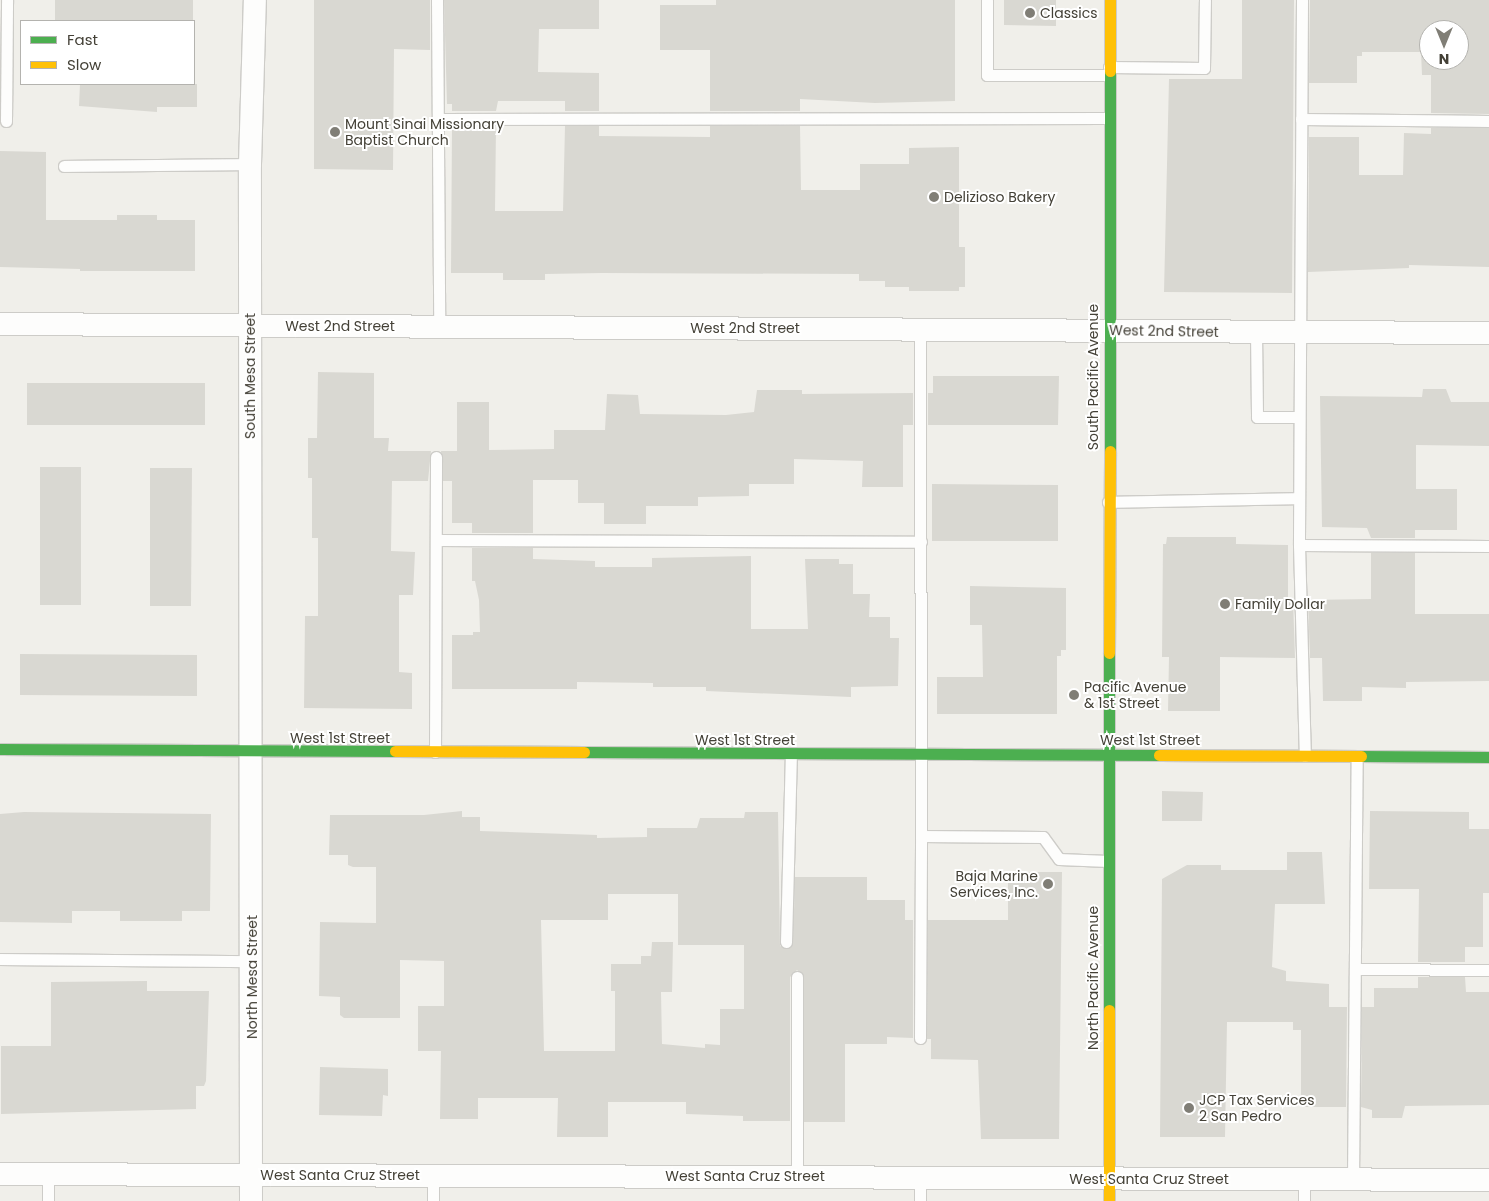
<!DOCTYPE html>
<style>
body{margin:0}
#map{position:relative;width:1489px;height:1201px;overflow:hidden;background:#f0efea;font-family:Poppins,sans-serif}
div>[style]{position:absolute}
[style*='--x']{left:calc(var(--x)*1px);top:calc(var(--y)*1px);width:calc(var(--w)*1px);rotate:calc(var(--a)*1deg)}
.building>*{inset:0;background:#d9d8d2}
.roads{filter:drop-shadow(1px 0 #cdccc8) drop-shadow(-1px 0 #cdccc8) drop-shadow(0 1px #cdccc8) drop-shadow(0 -1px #cdccc8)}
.lane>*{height:11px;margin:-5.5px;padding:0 5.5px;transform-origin:5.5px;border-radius:5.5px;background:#fdfdfc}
.street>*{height:22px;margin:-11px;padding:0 11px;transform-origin:11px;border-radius:11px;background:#fdfdfc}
.fast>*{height:11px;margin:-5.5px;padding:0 5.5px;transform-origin:5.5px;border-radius:5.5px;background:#4caf50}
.slow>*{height:11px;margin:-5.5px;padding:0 5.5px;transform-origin:5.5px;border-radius:5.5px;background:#ffc107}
.dots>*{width:14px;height:14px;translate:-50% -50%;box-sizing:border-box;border:2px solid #fff;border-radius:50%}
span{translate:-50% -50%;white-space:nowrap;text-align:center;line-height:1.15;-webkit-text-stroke:4px #fff;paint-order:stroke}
.poi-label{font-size:14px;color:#444137}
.left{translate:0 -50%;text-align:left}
.right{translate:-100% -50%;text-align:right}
.street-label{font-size:14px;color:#444137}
.legend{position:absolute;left:20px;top:20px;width:175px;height:65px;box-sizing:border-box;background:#fff;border:1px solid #b4b3af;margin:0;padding:6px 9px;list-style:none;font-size:15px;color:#444137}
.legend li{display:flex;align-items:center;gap:10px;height:25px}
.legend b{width:25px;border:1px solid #b4b3af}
.north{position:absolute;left:1419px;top:20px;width:50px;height:50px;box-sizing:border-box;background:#fff;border:1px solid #b4b3af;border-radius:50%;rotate:180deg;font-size:14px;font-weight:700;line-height:20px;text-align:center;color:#444137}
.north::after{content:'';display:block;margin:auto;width:18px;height:22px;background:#807e76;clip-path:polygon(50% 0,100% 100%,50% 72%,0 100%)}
</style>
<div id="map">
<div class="building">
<div style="clip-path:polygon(55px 0,193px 0,193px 21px,55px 21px)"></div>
<div style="clip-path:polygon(314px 0,430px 0,430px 50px,394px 49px,393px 170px,314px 169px)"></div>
<div style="clip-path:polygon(444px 0,599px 0,599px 29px,539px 29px,538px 72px,599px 73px,599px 111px,565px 111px,565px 101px,498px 101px,496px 111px,452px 111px,452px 104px,447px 104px)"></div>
<div style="clip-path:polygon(716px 0,955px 0,955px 101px,875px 103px,800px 99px,800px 111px,710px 111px,710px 50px,660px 50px,660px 5px,716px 5px)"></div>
<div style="clip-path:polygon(1004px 0,1056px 0,1056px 26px,1004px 25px)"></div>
<div style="clip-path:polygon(1242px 0,1294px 0,1292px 293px,1164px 292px,1169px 79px,1242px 79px)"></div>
<div style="clip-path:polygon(evenodd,1310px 0,1489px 0,1489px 114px,1431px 113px,1431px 75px,1422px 75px,1421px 52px,1362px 52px,1362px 56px,1357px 56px,1357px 83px,1309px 83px,1310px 0,1429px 30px,1459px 30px,1459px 60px,1429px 60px,1429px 30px)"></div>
<div style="clip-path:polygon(80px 84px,197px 84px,197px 107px,157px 107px,157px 112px,79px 106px)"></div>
<div style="clip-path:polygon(452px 126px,496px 126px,495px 211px,563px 211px,565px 126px,599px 126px,599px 136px,710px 137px,710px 126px,800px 126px,801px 190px,860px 190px,860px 164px,909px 164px,909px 148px,959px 147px,959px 247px,965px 247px,965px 287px,959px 287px,959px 291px,909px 291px,909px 287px,885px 287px,885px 281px,859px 281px,859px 274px,602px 273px,545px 274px,545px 280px,503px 280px,503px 273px,451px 273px)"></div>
<div style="clip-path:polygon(1431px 128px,1489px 128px,1489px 267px,1409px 265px,1409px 268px,1308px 272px,1309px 137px,1359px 137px,1359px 175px,1403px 175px,1404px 133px,1431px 134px)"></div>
<div style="clip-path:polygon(0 151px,46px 152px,46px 220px,117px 220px,117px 215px,157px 215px,157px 220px,195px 220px,195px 271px,80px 271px,80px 269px,0 267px)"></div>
<div style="clip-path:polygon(318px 372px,374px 373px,374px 438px,389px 438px,388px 451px,431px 451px,428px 481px,392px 481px,391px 551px,415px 552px,413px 595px,399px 595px,399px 672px,412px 673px,412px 709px,304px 708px,305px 616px,318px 616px,318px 538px,312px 538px,312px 478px,308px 478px,308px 438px,317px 438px)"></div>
<div style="clip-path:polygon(933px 376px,1059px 376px,1058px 425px,928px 425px,928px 393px,933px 393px)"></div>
<div style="clip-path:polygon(27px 383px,205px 383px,205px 425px,27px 425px)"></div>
<div style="clip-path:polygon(1423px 389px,1446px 389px,1451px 402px,1489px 402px,1489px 446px,1416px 445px,1416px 489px,1457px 489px,1457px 530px,1415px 530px,1415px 538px,1371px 538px,1367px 528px,1322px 527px,1320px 396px,1422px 397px)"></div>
<div style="clip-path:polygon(757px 390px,802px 390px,802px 394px,913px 393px,913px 425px,903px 425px,903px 487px,862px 487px,863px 461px,794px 459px,794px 484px,749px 484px,749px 496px,698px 497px,698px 506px,646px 506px,646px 524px,604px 524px,604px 503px,578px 503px,578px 480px,533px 480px,533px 533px,472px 533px,472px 523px,452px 523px,452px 481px,443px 481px,441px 451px,457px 451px,457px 402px,489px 402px,489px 450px,554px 449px,554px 430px,605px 430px,607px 394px,638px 395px,640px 414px,726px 415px,754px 412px)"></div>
<div style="clip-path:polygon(40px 467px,81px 467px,81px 605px,40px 605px)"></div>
<div style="clip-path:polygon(150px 468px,192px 468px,191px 606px,150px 606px)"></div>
<div style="clip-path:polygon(932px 484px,1058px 485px,1058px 541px,932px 541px)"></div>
<div style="clip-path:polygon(1167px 537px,1236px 537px,1236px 544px,1288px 545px,1288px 601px,1293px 600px,1295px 658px,1220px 657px,1220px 711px,1168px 711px,1169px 657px,1162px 657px,1163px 544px,1166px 544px)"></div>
<div style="clip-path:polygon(472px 548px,533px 548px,533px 559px,595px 561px,595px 567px,652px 567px,652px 558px,751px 556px,751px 629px,808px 629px,805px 559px,839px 559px,839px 564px,853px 564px,853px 594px,870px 594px,869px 617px,890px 617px,890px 638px,899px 638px,898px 686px,851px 687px,851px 697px,706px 691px,706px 687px,653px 687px,653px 683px,577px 682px,577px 689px,452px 689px,452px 635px,473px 635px,473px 632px,480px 632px,479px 600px,475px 581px,472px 581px)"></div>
<div style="clip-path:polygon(1371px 553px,1415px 553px,1415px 614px,1489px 614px,1489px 681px,1406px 682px,1406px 688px,1362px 687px,1362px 701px,1323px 701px,1322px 658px,1310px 658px,1308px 600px,1371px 599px)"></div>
<div style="clip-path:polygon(970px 586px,1066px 588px,1066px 650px,1061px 650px,1061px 656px,1057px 656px,1057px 714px,937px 714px,937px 677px,983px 677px,982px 625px,970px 625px)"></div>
<div style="clip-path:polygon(20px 654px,197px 655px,197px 696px,20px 695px)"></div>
<div style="clip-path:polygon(1162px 791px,1203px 792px,1202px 821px,1162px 821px)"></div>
<div style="clip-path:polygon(evenodd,462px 811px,462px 817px,480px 817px,480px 831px,597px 835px,597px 838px,647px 837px,647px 828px,697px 828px,700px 818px,744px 818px,745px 812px,778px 812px,780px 946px,786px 949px,793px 943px,795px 877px,867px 877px,867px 900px,905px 900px,905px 920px,913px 920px,913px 1038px,887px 1037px,887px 1044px,845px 1044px,845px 1122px,804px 1122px,804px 977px,797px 970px,790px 977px,790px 1121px,743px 1121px,743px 1116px,686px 1114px,686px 1102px,608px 1102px,608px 1137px,557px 1137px,558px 1098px,478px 1098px,478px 1119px,440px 1119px,441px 1051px,418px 1051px,418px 1006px,444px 1006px,444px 961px,400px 960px,400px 1018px,344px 1018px,340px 1015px,340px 997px,319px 996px,320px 922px,376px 923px,376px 867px,353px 867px,348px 865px,348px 855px,329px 855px,330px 815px,424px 815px,462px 811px,608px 894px,678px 894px,678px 945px,744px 945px,744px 1009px,720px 1009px,720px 1045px,705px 1044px,705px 1048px,662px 1044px,661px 992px,672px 992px,673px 942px,652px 942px,651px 956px,641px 956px,641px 964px,611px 964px,611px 991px,615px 991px,615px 1051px,544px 1051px,541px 920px,608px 920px,608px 894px)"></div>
<div style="clip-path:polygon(1370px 811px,1469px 812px,1469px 829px,1489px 829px,1489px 893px,1483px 893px,1483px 947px,1465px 947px,1465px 962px,1418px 962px,1419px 889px,1369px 889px)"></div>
<div style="clip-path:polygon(24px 812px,211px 814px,210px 911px,182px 911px,182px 921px,120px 921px,120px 911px,72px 911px,72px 923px,0 922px,0 814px)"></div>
<div style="clip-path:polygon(1287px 852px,1322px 852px,1325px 904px,1275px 904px,1272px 967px,1286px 971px,1286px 981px,1329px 984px,1329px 1007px,1347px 1007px,1346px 1107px,1301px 1107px,1301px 1030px,1293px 1030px,1293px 1022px,1227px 1022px,1225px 1137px,1160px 1137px,1162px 879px,1187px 865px,1221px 865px,1221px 870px,1287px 870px)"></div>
<div style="clip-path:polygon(1008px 872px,1062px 872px,1059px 1139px,981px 1139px,978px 1060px,931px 1059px,931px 1039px,927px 1039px,928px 920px,1008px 920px)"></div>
<div style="clip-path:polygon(1418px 977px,1465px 977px,1466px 992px,1489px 992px,1489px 1105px,1405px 1106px,1402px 1118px,1372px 1118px,1372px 1110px,1361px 1107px,1362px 1007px,1374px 1007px,1374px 988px,1418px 988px)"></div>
<div style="clip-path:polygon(147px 981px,147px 991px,209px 991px,206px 1081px,204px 1086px,196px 1086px,196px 1109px,1px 1114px,1px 1046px,51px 1046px,51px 982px)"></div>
<div style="clip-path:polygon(320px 1067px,388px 1069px,388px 1096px,383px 1095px,382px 1116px,319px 1115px)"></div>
</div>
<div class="roads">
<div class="lane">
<div style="--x:437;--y:0;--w:326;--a:89.6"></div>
<div style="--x:987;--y:0;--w:75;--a:90"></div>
<div style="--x:987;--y:75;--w:122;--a:0"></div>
<div style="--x:1302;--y:0;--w:545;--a:90.32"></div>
<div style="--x:1299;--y:545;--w:211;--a:88.4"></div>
<div style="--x:1109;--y:67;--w:95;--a:0.6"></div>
<div style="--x:1204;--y:68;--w:68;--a:-89.2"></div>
<div style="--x:438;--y:119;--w:671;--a:-0.09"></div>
<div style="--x:1301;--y:119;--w:188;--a:0.6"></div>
<div style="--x:6;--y:121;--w:121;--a:-89.5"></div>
<div style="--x:64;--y:166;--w:186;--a:-0.6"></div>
<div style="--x:920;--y:329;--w:507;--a:89.89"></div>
<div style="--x:921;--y:836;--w:122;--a:0.5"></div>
<div style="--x:1043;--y:837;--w:27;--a:54"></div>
<div style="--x:1059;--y:859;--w:49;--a:2.3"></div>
<div style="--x:1256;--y:332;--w:85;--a:89.3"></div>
<div style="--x:1257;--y:417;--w:42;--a:0"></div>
<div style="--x:1108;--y:502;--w:191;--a:-1.2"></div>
<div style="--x:436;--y:540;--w:485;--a:0.2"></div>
<div style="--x:1299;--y:545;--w:190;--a:0.3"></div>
<div style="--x:435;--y:752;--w:295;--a:-89.8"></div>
<div style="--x:786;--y:942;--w:187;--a:-88.5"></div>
<div style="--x:0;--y:959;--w:252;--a:0.5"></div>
<div style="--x:1357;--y:969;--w:132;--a:0.4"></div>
<div style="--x:797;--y:977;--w:199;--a:90"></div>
<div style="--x:920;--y:1038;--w:202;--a:-89.7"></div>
<div style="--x:1353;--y:1180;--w:423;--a:-89.5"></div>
<div style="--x:48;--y:1201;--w:27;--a:-90"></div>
<div style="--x:433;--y:1201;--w:26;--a:-90"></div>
<div style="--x:920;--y:1201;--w:23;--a:-90"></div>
<div style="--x:1304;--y:1201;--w:22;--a:-90"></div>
</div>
<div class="street">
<div style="--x:0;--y:324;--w:1489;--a:0.35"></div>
<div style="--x:0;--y:1174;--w:1489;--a:0.23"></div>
<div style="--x:251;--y:1201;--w:1037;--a:-90.06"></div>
<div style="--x:250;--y:164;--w:164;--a:-88.3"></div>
</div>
<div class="fast">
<div style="--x:1110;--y:451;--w:380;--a:-90"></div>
<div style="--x:0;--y:749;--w:395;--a:0.3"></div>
<div style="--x:584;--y:752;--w:575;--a:0.3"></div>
<div style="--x:1361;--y:756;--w:128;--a:0.4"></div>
<div style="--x:1109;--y:1010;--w:357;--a:-90"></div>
</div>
<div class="slow">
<div style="--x:1110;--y:71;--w:71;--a:-90"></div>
<div style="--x:1109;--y:653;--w:202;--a:-89.7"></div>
<div style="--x:395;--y:751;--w:189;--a:0.3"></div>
<div style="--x:1159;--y:755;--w:202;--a:0.3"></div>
<div style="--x:1109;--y:1201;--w:191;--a:-90"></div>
</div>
</div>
<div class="dots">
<div style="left:1030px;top:13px;background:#807e76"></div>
<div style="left:335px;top:132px;background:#807e76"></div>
<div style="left:934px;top:197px;background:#807e76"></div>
<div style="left:1225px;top:604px;background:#807e76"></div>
<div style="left:1074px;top:695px;background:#807e76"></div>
<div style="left:1048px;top:884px;background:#807e76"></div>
<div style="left:1189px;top:1108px;background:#807e76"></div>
</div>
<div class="poi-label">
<span class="left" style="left:1040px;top:13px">Classics</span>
<span class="left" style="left:345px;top:132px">Mount Sinai Missionary<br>Baptist Church</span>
<span class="left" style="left:944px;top:197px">Delizioso Bakery</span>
<span class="left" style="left:1235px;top:604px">Family Dollar</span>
<span class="left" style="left:1084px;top:695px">Pacific Avenue<br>&amp; 1st Street</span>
<span class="right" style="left:1038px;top:884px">Baja Marine<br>Services, Inc.</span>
<span class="left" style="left:1199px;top:1108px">JCP Tax Services<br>2 San Pedro</span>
</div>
<div class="street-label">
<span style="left:340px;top:326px">West 2nd Street</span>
<span style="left:745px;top:328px">West 2nd Street</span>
<span style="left:1164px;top:331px;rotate:1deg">West 2nd Street</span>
<span style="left:250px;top:376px;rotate:-90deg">South Mesa Street</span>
<span style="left:1093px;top:377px;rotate:-90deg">South Pacific Avenue</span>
<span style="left:340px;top:738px">West 1st Street</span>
<span style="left:745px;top:740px">West 1st Street</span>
<span style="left:1150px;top:740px">West 1st Street</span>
<span style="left:252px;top:977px;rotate:-90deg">North Mesa Street</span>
<span style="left:1093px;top:978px;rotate:-90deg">North Pacific Avenue</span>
<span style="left:340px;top:1175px">West Santa Cruz Street</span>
<span style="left:745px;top:1176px">West Santa Cruz Street</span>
<span style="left:1149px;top:1179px">West Santa Cruz Street</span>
</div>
<ul class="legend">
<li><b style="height:6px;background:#4caf50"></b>Fast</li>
<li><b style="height:6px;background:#ffc107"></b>Slow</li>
</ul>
<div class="north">N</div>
</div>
